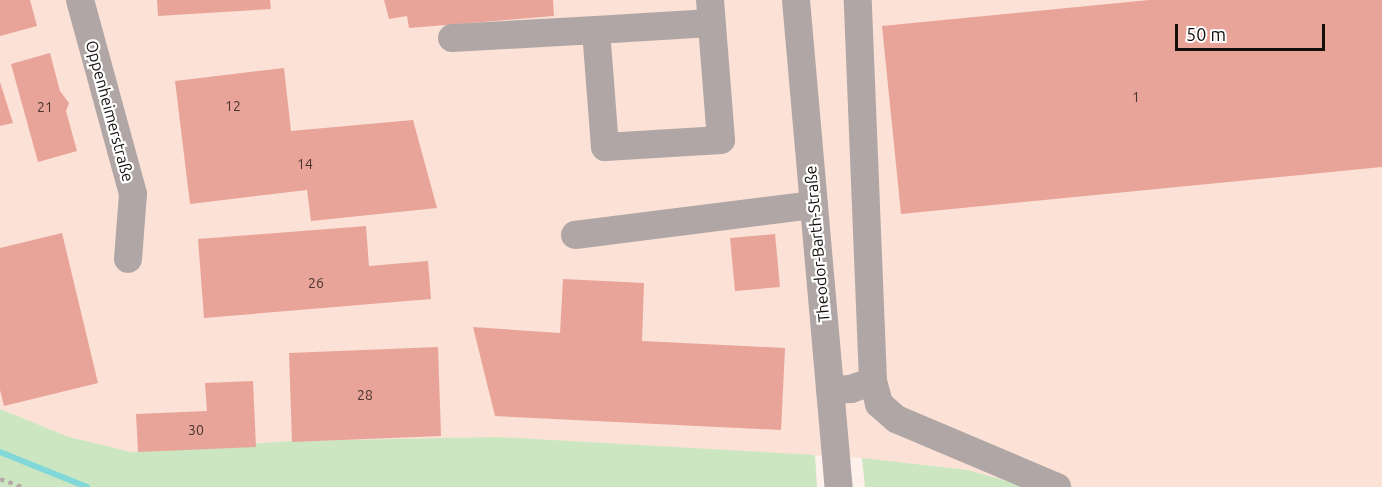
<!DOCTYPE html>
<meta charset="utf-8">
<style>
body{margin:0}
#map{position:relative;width:1382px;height:487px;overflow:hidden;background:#fef0ea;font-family:Ubuntu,sans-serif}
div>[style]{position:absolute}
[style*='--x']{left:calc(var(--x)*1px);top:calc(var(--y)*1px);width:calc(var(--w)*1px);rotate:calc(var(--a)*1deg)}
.built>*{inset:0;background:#fbe1d6}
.green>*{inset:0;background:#cbe6c1}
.stream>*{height:6px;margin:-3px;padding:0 3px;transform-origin:3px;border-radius:3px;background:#82d8d9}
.building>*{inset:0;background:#e9a499}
.path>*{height:4px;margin-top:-2px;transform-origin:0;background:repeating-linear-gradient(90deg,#b5aaa5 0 4.5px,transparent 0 9px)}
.minor>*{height:28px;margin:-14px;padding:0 14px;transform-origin:14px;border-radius:14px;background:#afa6a5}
span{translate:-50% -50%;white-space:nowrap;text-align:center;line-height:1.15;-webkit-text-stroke:4.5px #fff;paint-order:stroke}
.number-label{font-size:14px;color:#49342f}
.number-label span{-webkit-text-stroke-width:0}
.street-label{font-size:16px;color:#140f0c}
.scale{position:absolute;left:1175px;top:24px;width:150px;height:27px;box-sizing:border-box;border:3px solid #140f0c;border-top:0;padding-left:8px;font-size:18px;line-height:21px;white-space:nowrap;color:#140f0c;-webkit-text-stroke:4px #fff;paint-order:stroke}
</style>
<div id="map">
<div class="built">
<div style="clip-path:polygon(0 0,1382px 0,1382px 487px,1029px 487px,968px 470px,862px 458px,497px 437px,291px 441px,131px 452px,69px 437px,0 409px)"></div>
</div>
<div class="green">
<div style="clip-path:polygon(0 409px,69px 437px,131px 452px,291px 441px,497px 437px,815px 455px,817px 487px,0 487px)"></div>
<div style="clip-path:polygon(862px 458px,968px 470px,1029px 487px,865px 487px)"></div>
</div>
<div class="stream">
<div style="--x:0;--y:452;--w:94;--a:21.9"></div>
</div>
<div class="building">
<div style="clip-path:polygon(0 0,30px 0,37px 26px,0 36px)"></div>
<div style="clip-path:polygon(157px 0,270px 0,271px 9px,158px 16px)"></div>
<div style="clip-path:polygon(384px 0,553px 0,554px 16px,409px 28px,407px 16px,389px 19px)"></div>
<div style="clip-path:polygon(1149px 0,1382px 0,1382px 167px,901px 214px,882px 26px)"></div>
<div style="clip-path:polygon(50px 53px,60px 91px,69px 103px,66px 111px,77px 151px,38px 162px,11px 64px)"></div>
<div style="clip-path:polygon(284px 68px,291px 131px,413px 120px,437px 208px,311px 221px,307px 190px,190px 204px,175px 81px)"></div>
<div style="clip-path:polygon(0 82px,13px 123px,0 126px)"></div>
<div style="clip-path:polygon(366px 226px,369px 266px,428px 261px,431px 299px,204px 318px,198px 239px)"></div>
<div style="clip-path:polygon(62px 233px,98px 383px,4px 406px,0 390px,0 248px)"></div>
<div style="clip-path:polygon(775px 234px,780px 287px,735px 291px,730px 238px)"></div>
<div style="clip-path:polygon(563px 279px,644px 283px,642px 341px,785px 348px,781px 430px,495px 416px,473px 327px,560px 333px)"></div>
<div style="clip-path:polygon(438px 347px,441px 436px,292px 442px,289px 353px)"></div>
<div style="clip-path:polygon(253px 381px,256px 447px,138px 452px,136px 414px,207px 411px,205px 383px)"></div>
</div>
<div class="path">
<div style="--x:0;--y:479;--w:23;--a:20"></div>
</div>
<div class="minor">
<div style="--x:80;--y:0;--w:201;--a:74.7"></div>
<div style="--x:133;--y:194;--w:65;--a:94.4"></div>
<div style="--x:710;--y:0;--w:140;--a:85.5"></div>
<div style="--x:721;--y:140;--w:116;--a:176.5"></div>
<div style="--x:605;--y:147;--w:117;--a:-94.4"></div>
<div style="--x:596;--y:30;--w:115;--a:-3.5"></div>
<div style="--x:796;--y:0;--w:489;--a:85"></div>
<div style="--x:452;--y:38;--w:144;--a:-3.2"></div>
<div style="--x:575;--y:235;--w:241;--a:-7.2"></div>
<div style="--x:873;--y:381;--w:24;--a:75"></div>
<div style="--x:879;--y:404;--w:23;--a:41"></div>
<div style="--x:896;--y:419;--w:175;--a:22.9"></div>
<div style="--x:830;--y:390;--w:21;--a:-3"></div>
<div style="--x:851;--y:389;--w:23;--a:-20"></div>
<div style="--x:873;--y:381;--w:381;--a:-92.3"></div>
</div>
<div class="number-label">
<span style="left:1136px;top:97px">1</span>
<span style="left:233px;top:106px">12</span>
<span style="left:45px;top:107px">21</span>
<span style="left:305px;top:164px">14</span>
<span style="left:316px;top:283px">26</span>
<span style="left:365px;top:395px">28</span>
<span style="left:196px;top:430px">30</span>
</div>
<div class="street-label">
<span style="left:110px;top:111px;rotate:75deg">Oppenheimerstraße</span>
<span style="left:817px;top:244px;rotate:-95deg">Theodor-Barth-Straße</span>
</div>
<div class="scale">50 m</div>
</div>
